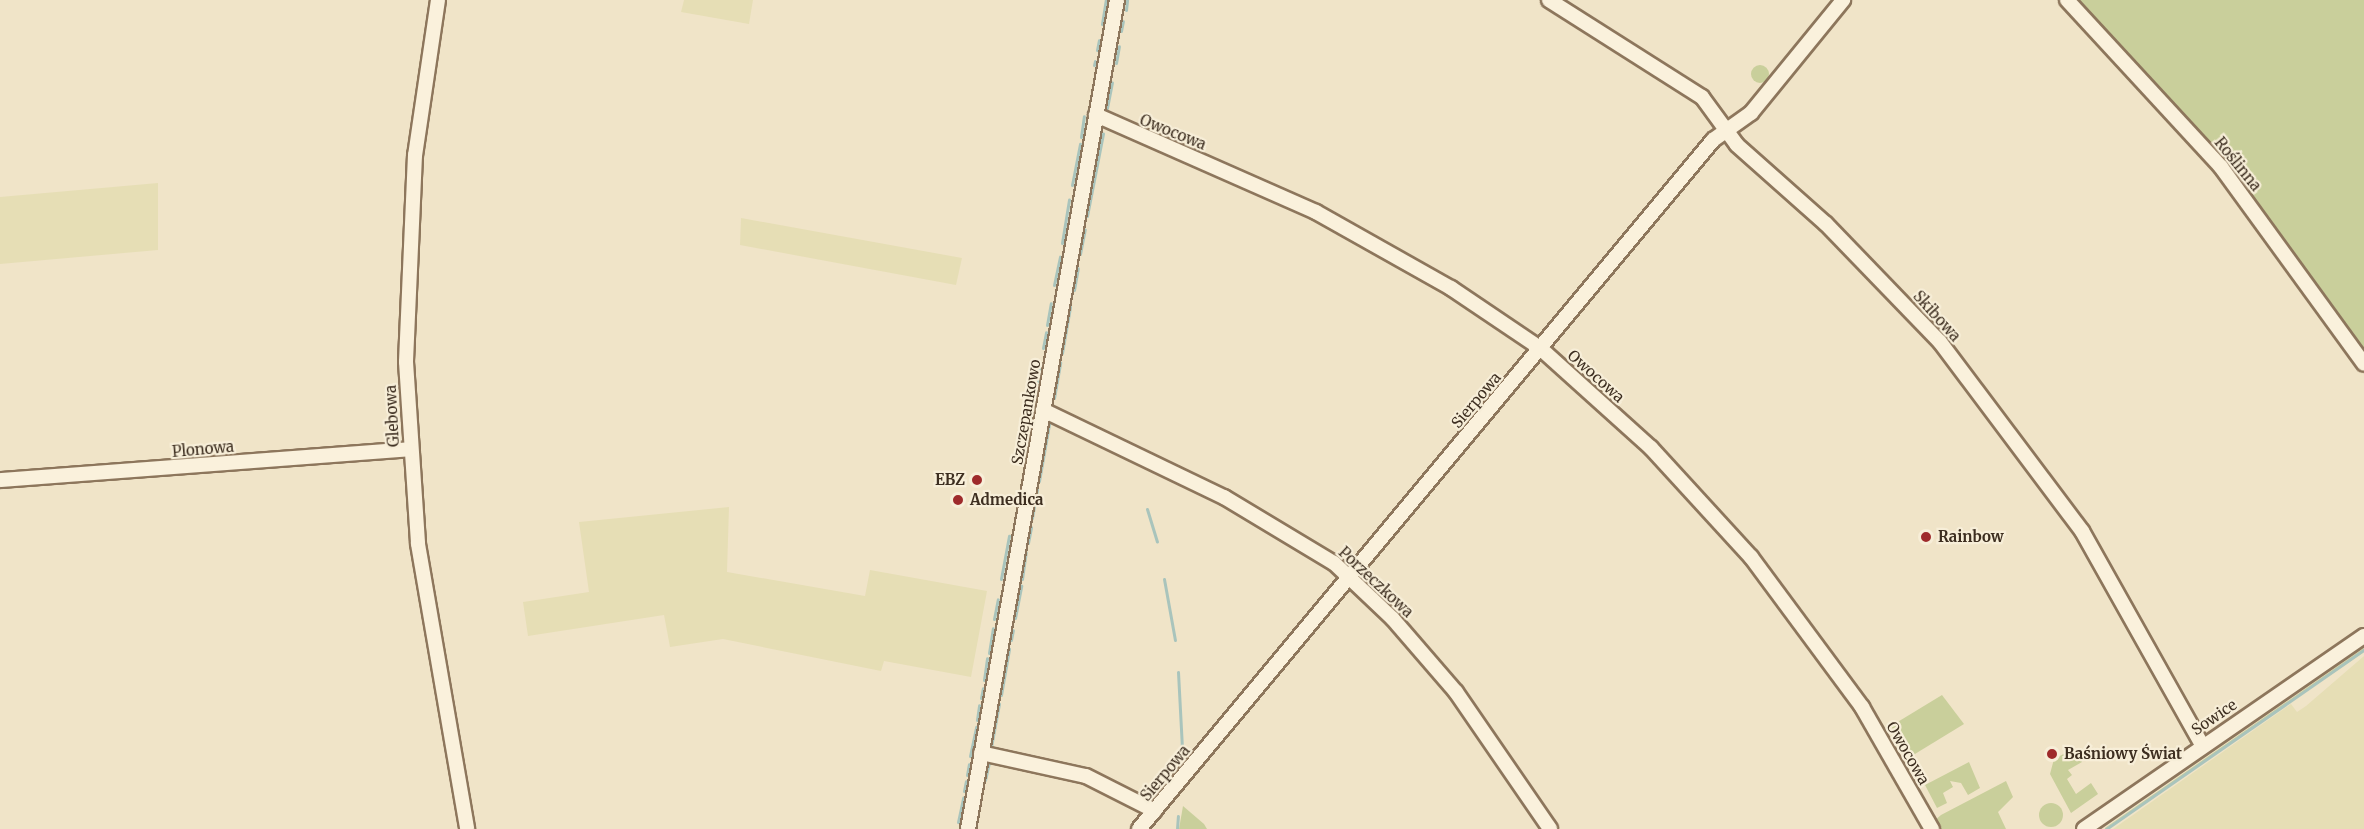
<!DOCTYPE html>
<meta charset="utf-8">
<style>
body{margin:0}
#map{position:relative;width:2364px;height:829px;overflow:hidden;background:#f0e4c8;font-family:Merriweather,serif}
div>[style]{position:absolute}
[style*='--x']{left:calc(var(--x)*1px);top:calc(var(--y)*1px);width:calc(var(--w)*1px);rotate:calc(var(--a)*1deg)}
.farmland>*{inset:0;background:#e6deb5}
.green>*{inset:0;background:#c9cf9b}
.round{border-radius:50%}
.stream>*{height:3px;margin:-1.5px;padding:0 1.5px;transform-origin:1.5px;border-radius:1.5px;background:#a9c4bc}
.roads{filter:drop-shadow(2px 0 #8d765c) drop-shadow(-2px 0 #8d765c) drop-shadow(0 2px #8d765c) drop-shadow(0 -2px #8d765c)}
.minor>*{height:14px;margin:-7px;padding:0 7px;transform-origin:7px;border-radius:7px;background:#faf1dc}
.dots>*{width:16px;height:16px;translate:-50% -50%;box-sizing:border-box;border:3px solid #f7eed8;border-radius:50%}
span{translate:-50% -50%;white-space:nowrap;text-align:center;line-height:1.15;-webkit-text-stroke:4.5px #f7eed8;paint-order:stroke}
.street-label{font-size:15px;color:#3d2e20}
.poi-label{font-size:15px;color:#3d2e20;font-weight:700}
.right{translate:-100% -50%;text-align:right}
.left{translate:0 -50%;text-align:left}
</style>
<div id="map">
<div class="farmland">
<div style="clip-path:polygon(684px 0,753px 0,749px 24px,681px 12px)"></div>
<div style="clip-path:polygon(158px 183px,158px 250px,0 264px,0 197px)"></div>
<div style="clip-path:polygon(741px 218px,962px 258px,956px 285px,740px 245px)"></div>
<div style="clip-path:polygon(729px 507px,727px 572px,865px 596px,870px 570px,987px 591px,971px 677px,884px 661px,881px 671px,723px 639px,670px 647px,664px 615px,528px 636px,523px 602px,589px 592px,579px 522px)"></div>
<div style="clip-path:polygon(2364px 656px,2364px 829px,2113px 829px,2291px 704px,2297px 712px,2306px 706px)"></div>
</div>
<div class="green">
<div style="clip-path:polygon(2071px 0,2364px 0,2364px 359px,2293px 256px)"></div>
<div class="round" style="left:1751px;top:65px;width:18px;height:18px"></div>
<div style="clip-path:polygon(2364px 648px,2364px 652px,2105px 829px,2105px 828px)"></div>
<div style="clip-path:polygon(1942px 695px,1964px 724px,1910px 757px,1891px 726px)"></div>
<div style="clip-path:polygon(2075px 748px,2082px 762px,2068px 770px,2072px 775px,2067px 779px,2076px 794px,2091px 783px,2098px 794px,2071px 813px,2050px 774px,2054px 759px)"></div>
<div style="clip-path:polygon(1969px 762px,1980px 788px,1968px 795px,1961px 783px,1950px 781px,1953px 787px,1943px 793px,1947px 803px,1937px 808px,1925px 785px)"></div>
<div style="clip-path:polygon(2006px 781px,2013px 797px,1998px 812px,2006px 829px,1936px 829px,1934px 821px,1941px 815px)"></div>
<div class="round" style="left:2039px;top:803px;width:24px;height:24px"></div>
<div style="clip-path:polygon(1183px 806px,1204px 824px,1207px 829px,1179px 829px)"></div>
</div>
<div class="stream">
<div style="--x:1126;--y:10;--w:10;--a:-84"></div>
<div style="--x:1102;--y:24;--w:24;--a:-81"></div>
<div style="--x:1121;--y:31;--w:10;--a:-79"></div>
<div style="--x:1097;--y:50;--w:10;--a:-79"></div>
<div style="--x:1116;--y:63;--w:17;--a:-80"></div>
<div style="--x:1094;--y:65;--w:4;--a:-76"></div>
<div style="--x:1107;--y:108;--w:26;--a:-79"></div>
<div style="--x:1081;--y:137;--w:21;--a:-82"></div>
<div style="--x:1072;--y:185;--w:42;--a:-79"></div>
<div style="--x:1087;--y:216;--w:84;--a:-79"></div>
<div style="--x:1062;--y:243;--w:44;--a:-80.8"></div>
<div style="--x:1080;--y:254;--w:25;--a:-79"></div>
<div style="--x:1054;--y:285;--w:29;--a:-78"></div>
<div style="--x:1074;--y:290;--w:22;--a:-80"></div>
<div style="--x:1047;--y:325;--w:22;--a:-80"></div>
<div style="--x:1043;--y:348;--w:16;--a:-79"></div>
<div style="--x:1062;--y:353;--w:47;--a:-80.1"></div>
<div style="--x:1054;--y:398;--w:36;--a:-80"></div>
<div style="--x:1032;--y:408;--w:46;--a:-79.9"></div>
<div style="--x:1029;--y:428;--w:11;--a:-85"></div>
<div style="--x:1024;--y:455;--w:17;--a:-80"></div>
<div style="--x:1039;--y:481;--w:58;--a:-80"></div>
<div style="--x:1147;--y:509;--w:34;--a:73"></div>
<div style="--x:1032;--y:518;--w:29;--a:-80"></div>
<div style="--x:1028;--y:543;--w:16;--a:-79"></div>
<div style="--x:1001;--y:579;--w:44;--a:-79.5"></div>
<div style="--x:1022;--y:579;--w:27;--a:-82"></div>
<div style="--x:1164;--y:579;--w:62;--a:79.8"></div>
<div style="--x:1015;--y:618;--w:33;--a:-79"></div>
<div style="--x:994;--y:619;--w:20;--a:-79"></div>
<div style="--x:1011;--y:640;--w:10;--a:-79"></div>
<div style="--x:989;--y:653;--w:25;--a:-81"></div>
<div style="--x:1178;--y:672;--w:76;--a:87"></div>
<div style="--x:984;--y:680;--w:22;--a:-82"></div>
<div style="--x:1001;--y:695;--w:47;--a:-80.1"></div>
<div style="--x:981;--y:698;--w:10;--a:-79"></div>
<div style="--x:977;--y:720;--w:15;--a:-82"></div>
<div style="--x:991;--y:747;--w:44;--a:-79.5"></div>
<div style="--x:970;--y:756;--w:30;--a:-78"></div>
<div style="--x:967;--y:775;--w:11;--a:-80"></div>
<div style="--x:985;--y:780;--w:18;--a:-77"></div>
<div style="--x:964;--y:791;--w:10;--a:-79"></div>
<div style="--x:958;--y:822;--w:25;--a:-78"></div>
<div style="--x:1177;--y:829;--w:13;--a:-86"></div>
<div style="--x:2106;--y:829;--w:314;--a:-34.8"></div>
</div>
<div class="roads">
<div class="minor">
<div style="--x:438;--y:0;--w:157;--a:98.4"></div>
<div style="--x:415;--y:155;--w:207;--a:92.5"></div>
<div style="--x:406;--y:362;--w:182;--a:86.2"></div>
<div style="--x:418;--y:544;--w:289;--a:80.2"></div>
<div style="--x:1549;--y:0;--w:181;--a:32.4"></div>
<div style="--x:1702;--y:97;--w:59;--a:53.9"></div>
<div style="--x:1737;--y:145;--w:119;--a:41.6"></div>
<div style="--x:1826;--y:224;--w:164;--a:46"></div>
<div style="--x:1940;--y:342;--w:236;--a:53.1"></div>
<div style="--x:2082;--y:531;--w:245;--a:60.7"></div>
<div style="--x:2067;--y:0;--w:227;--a:47.3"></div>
<div style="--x:2221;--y:167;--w:243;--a:54"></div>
<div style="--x:1096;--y:115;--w:240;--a:23.8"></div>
<div style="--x:1316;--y:212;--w:155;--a:29.4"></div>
<div style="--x:1451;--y:288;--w:107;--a:34"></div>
<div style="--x:1540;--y:348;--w:149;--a:42"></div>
<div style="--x:1651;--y:448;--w:148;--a:47.5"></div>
<div style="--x:1751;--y:557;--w:187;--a:53.5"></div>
<div style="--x:1862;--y:707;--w:141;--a:60.2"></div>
<div style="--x:1043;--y:410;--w:201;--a:25.7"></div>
<div style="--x:1224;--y:497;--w:128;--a:31"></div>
<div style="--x:1334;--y:563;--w:81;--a:43.5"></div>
<div style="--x:1393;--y:619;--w:96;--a:49.2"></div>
<div style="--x:1456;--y:692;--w:166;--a:55.5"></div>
<div style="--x:0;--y:480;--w:410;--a:-4.3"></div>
<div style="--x:981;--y:753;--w:107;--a:12.4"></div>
<div style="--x:1086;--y:776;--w:77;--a:26.9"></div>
<div style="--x:968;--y:829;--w:842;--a:-79.81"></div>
<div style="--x:1139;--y:829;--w:897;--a:-50.2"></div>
<div style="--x:1713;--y:140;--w:47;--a:-35.4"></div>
<div style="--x:1751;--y:113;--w:146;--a:-50.8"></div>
<div style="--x:2084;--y:829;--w:340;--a:-34.6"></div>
</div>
</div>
<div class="dots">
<div style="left:977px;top:480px;background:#9e2a2b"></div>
<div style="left:958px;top:500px;background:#9e2a2b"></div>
<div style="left:1926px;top:537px;background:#9e2a2b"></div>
<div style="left:2052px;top:754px;background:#9e2a2b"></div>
</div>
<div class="street-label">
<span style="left:1173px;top:132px;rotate:22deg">Owocowa</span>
<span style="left:2238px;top:164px;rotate:51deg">Roślinna</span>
<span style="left:1937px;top:316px;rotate:48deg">Skibowa</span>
<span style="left:1596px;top:376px;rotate:42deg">Owocowa</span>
<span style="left:1476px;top:400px;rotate:-50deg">Sierpowa</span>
<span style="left:1026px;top:412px;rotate:-80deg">Szczepankowo</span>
<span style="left:392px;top:416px;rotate:-93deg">Glebowa</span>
<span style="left:203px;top:449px;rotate:-5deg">Plonowa</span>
<span style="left:1376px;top:582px;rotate:43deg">Porzeczkowa</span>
<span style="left:2214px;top:717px;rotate:-34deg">Sowice</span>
<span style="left:1908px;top:753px;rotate:60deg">Owocowa</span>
<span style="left:1165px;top:773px;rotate:-50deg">Sierpowa</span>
</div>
<div class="poi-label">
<span class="right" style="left:965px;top:480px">EBZ</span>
<span class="left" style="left:970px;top:500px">Admedica</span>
<span class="left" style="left:1938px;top:537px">Rainbow</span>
<span class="left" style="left:2064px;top:754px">Baśniowy Świat</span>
</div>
</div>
